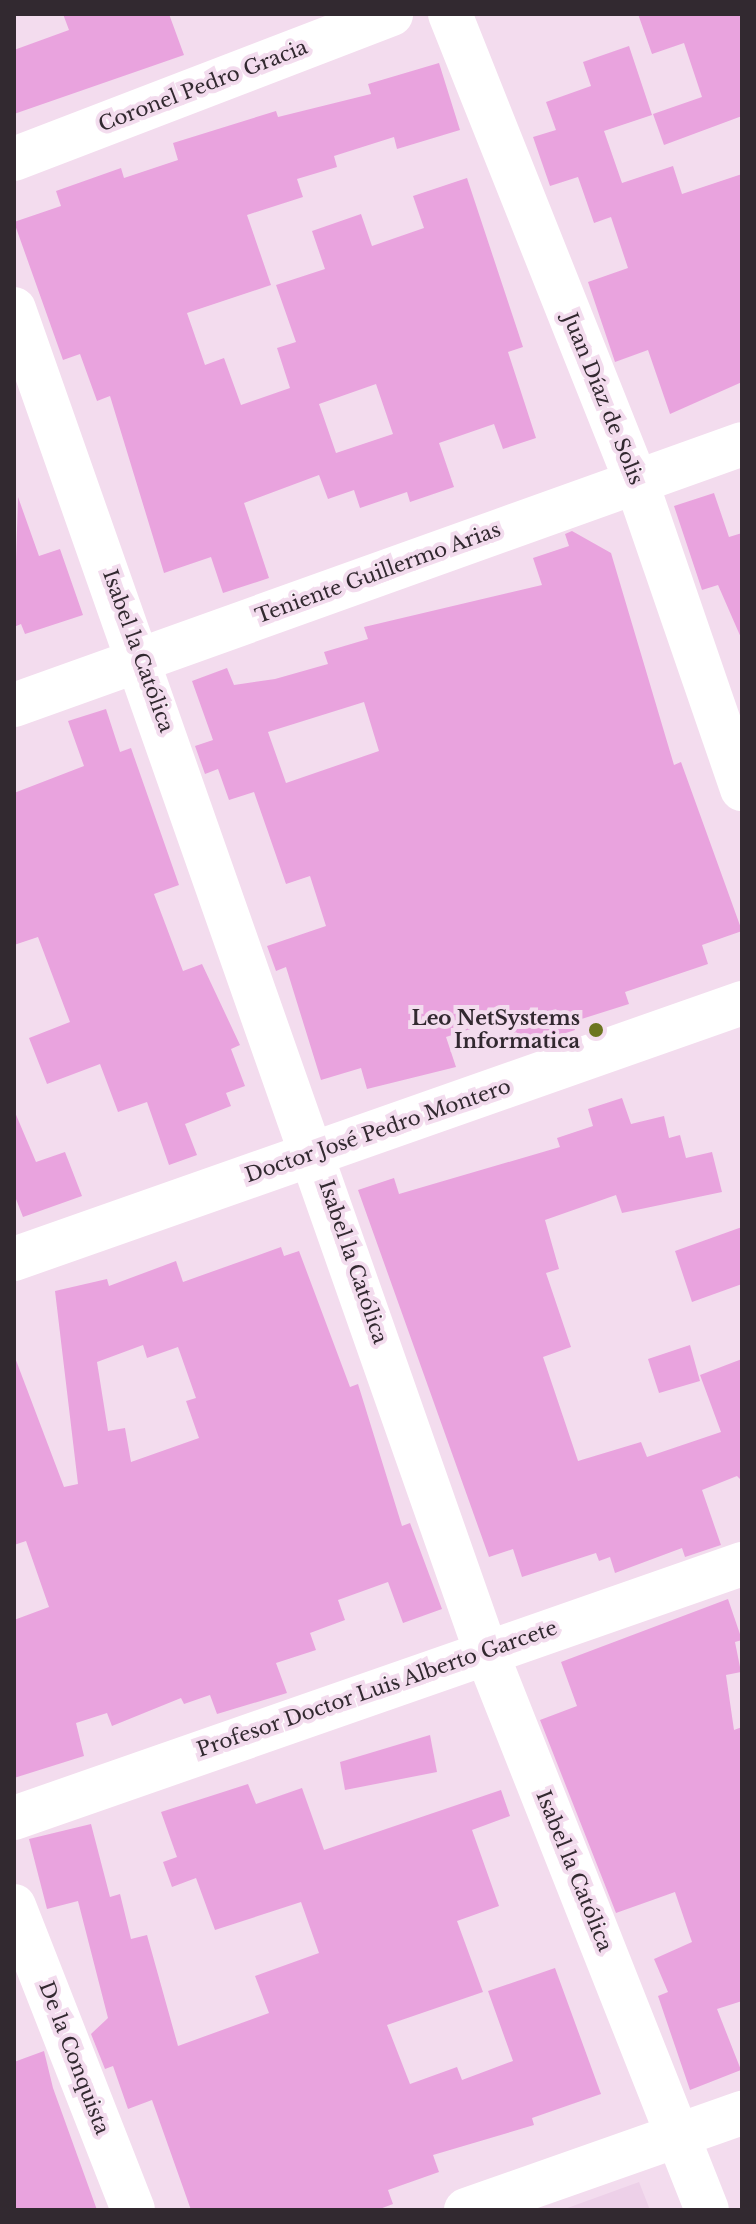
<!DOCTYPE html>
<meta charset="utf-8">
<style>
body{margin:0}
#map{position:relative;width:756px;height:2224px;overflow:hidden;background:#f3dcee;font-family:"Libre Baskerville",serif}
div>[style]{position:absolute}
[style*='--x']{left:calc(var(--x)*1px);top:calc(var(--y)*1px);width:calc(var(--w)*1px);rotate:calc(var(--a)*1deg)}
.built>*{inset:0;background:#edd0e8}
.building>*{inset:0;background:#e9a3de}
.minor>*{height:44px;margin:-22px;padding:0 22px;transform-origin:22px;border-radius:22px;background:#fff}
.dots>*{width:22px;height:22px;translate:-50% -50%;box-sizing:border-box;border:4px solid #f3dcee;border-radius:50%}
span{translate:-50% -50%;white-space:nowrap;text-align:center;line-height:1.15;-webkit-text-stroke:8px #f3dcee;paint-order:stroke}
.street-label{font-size:20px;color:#322930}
.poi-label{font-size:20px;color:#322930;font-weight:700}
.right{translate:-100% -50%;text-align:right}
.frame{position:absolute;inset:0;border:16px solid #322930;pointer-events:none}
</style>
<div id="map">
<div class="built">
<div style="clip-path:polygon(639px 2182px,650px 2210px,562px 2210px)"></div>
</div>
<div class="building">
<div style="clip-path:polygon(63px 14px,169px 14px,184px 55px,14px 114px,14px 50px,69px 30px)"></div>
<div style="clip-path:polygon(638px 14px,742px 14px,742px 116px,664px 145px,653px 114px,702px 97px,684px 43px,652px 54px)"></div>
<div style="clip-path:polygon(629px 46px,652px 115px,604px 131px,622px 183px,673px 166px,682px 194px,742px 174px,742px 382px,670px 414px,648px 350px,615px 362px,588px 282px,628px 268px,611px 217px,594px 223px,578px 177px,550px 186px,533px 137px,556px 130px,546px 102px,591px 86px,583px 62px)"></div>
<div style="clip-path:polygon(evenodd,439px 63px,460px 130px,397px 149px,394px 137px,334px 156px,337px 167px,297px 179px,303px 197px,247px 215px,271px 285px,187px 313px,205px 365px,224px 358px,241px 405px,290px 388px,277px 348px,296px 342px,276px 285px,325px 269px,312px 231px,361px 214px,372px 246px,424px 228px,413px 196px,467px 178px,523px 347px,508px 352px,536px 438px,503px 449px,494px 424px,439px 443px,454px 487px,410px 502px,407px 492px,360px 508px,354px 490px,328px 499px,319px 475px,244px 503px,269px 578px,223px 593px,211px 557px,164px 573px,110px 396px,97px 401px,80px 354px,63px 360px,14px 222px,61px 206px,56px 191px,121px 168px,124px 178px,178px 160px,173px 143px,276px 111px,278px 117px,371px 94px,368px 84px,439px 63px,376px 384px,393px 434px,336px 453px,319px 404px,376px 384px)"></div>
<div style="clip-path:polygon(714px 493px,729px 537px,742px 533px,742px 640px,718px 585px,702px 590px,674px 506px)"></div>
<div style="clip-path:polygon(18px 497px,39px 556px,60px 549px,83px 615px,25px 634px,21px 624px,14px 627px)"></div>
<div style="clip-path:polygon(evenodd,572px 531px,611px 553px,674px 765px,681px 762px,742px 931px,702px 945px,708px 964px,625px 992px,629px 1004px,572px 1022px,575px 1030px,523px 1047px,504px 1018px,446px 1037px,456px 1067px,367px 1089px,361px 1068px,321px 1080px,286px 967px,276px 971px,267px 946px,326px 926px,310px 876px,286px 884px,254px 792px,229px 800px,218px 769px,205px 774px,195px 746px,213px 740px,192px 681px,227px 668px,234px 685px,275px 679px,328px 664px,324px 652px,368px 639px,364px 627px,542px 585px,533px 558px,569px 546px,565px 534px,572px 531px,364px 702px,379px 751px,286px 783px,268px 732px,364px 702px)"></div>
<div style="clip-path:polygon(106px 709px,120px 752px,131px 748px,179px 885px,154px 894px,183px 971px,202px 964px,240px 1045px,231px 1049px,245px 1086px,226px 1093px,231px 1106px,185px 1124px,197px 1155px,169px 1165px,147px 1102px,118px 1112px,100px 1064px,47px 1084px,29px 1038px,70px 1022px,38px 937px,14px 945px,14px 793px,84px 766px,68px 721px)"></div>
<div style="clip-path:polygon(622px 1098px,631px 1124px,664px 1116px,669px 1138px,680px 1135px,686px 1158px,712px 1152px,722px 1192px,622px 1213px,616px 1195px,545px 1220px,559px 1269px,546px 1273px,571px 1347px,543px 1357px,578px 1461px,641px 1442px,647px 1457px,721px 1432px,700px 1375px,742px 1359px,742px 1481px,737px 1476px,702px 1490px,721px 1545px,685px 1557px,682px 1548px,615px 1573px,610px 1557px,599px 1561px,596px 1553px,522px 1577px,513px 1549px,489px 1557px,358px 1190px,394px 1178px,399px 1194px,560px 1147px,557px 1138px,593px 1126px,588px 1109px)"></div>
<div style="clip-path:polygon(14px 1110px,36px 1162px,65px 1152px,82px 1196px,23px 1217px,14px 1194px)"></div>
<div style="clip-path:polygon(742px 1227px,742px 1284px,692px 1302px,675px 1251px)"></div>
<div style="clip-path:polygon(evenodd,281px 1247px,284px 1256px,299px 1251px,350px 1387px,358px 1384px,402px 1526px,410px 1523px,442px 1609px,403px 1623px,388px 1582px,338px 1600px,345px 1620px,310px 1633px,316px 1650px,276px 1663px,287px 1693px,217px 1714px,210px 1695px,184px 1704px,181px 1698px,112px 1726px,107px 1713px,76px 1723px,84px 1756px,14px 1778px,14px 1620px,49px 1607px,26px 1541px,14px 1545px,14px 1355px,64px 1487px,78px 1484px,55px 1291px,107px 1279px,109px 1286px,176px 1261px,183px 1282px,281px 1247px,143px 1345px,147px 1358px,178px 1347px,196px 1398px,186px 1401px,199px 1438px,131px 1462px,125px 1428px,108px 1431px,97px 1362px,143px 1345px)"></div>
<div style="clip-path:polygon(690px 1345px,700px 1381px,659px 1393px,648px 1359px)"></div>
<div style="clip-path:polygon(728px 1599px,742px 1640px,735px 1642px,741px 1672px,726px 1675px,734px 1730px,742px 1727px,742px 2001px,717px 2009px,741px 2070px,690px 2090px,658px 1996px,668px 1992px,654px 1959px,692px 1942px,675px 1892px,616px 1913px,540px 1720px,577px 1706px,561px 1662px)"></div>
<div style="clip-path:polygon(430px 1735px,437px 1772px,345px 1790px,340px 1762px)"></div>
<div style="clip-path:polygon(248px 1784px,256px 1804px,302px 1788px,324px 1850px,501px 1790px,510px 1816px,472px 1830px,499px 1906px,457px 1921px,483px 1992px,387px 2025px,410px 2084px,457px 2067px,462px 2080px,513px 2061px,488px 1991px,555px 1968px,601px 2094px,532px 2118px,534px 2125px,433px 2155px,439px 2172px,388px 2190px,393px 2204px,377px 2210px,191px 2210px,152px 2100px,128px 2109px,113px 2066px,105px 2069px,91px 2034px,108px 2018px,78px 1901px,47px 1909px,29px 1839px,91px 1824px,110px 1897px,120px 1894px,131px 1939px,147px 1935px,178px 2046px,269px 2013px,255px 1976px,319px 1953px,301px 1902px,215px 1930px,196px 1878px,172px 1887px,163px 1862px,177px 1857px,161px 1812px)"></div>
<div style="clip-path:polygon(44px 2051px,53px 2088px,97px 2210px,14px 2210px,14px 2062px)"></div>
</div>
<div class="minor">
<div style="--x:450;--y:14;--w:503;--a:68.28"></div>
<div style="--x:636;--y:481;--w:326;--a:71"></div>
<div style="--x:14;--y:159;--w:404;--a:-21"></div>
<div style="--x:14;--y:309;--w:1420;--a:70.63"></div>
<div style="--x:485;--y:1649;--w:603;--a:68.41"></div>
<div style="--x:14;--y:705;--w:773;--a:-19.72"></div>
<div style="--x:14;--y:1259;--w:772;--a:-19.37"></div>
<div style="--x:14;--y:1818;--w:771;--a:-19.23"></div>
<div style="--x:14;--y:1906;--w:326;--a:68.6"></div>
<div style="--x:466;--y:2210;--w:293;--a:-19.4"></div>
</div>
<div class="dots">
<div style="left:596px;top:1030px;background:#6c7520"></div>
</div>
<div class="street-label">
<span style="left:203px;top:86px;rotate:-21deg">Coronel Pedro Gracia</span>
<span style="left:603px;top:399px;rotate:68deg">Juan Díaz de Solis</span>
<span style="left:378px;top:573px;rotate:-20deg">Teniente Guillermo Arias</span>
<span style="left:138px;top:651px;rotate:70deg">Isabel la Católica</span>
<span style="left:378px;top:1131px;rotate:-19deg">Doctor José Pedro Montero</span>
<span style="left:353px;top:1262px;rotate:71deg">Isabel la Católica</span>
<span style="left:377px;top:1689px;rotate:-19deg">Profesor Doctor Luis Alberto Garcete</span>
<span style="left:574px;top:1871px;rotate:68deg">Isabel la Católica</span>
<span style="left:74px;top:2058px;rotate:69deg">De la Conquista</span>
</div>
<div class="poi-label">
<span class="right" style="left:580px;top:1030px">Leo NetSystems<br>Informatica</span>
</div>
<div class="frame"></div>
</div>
